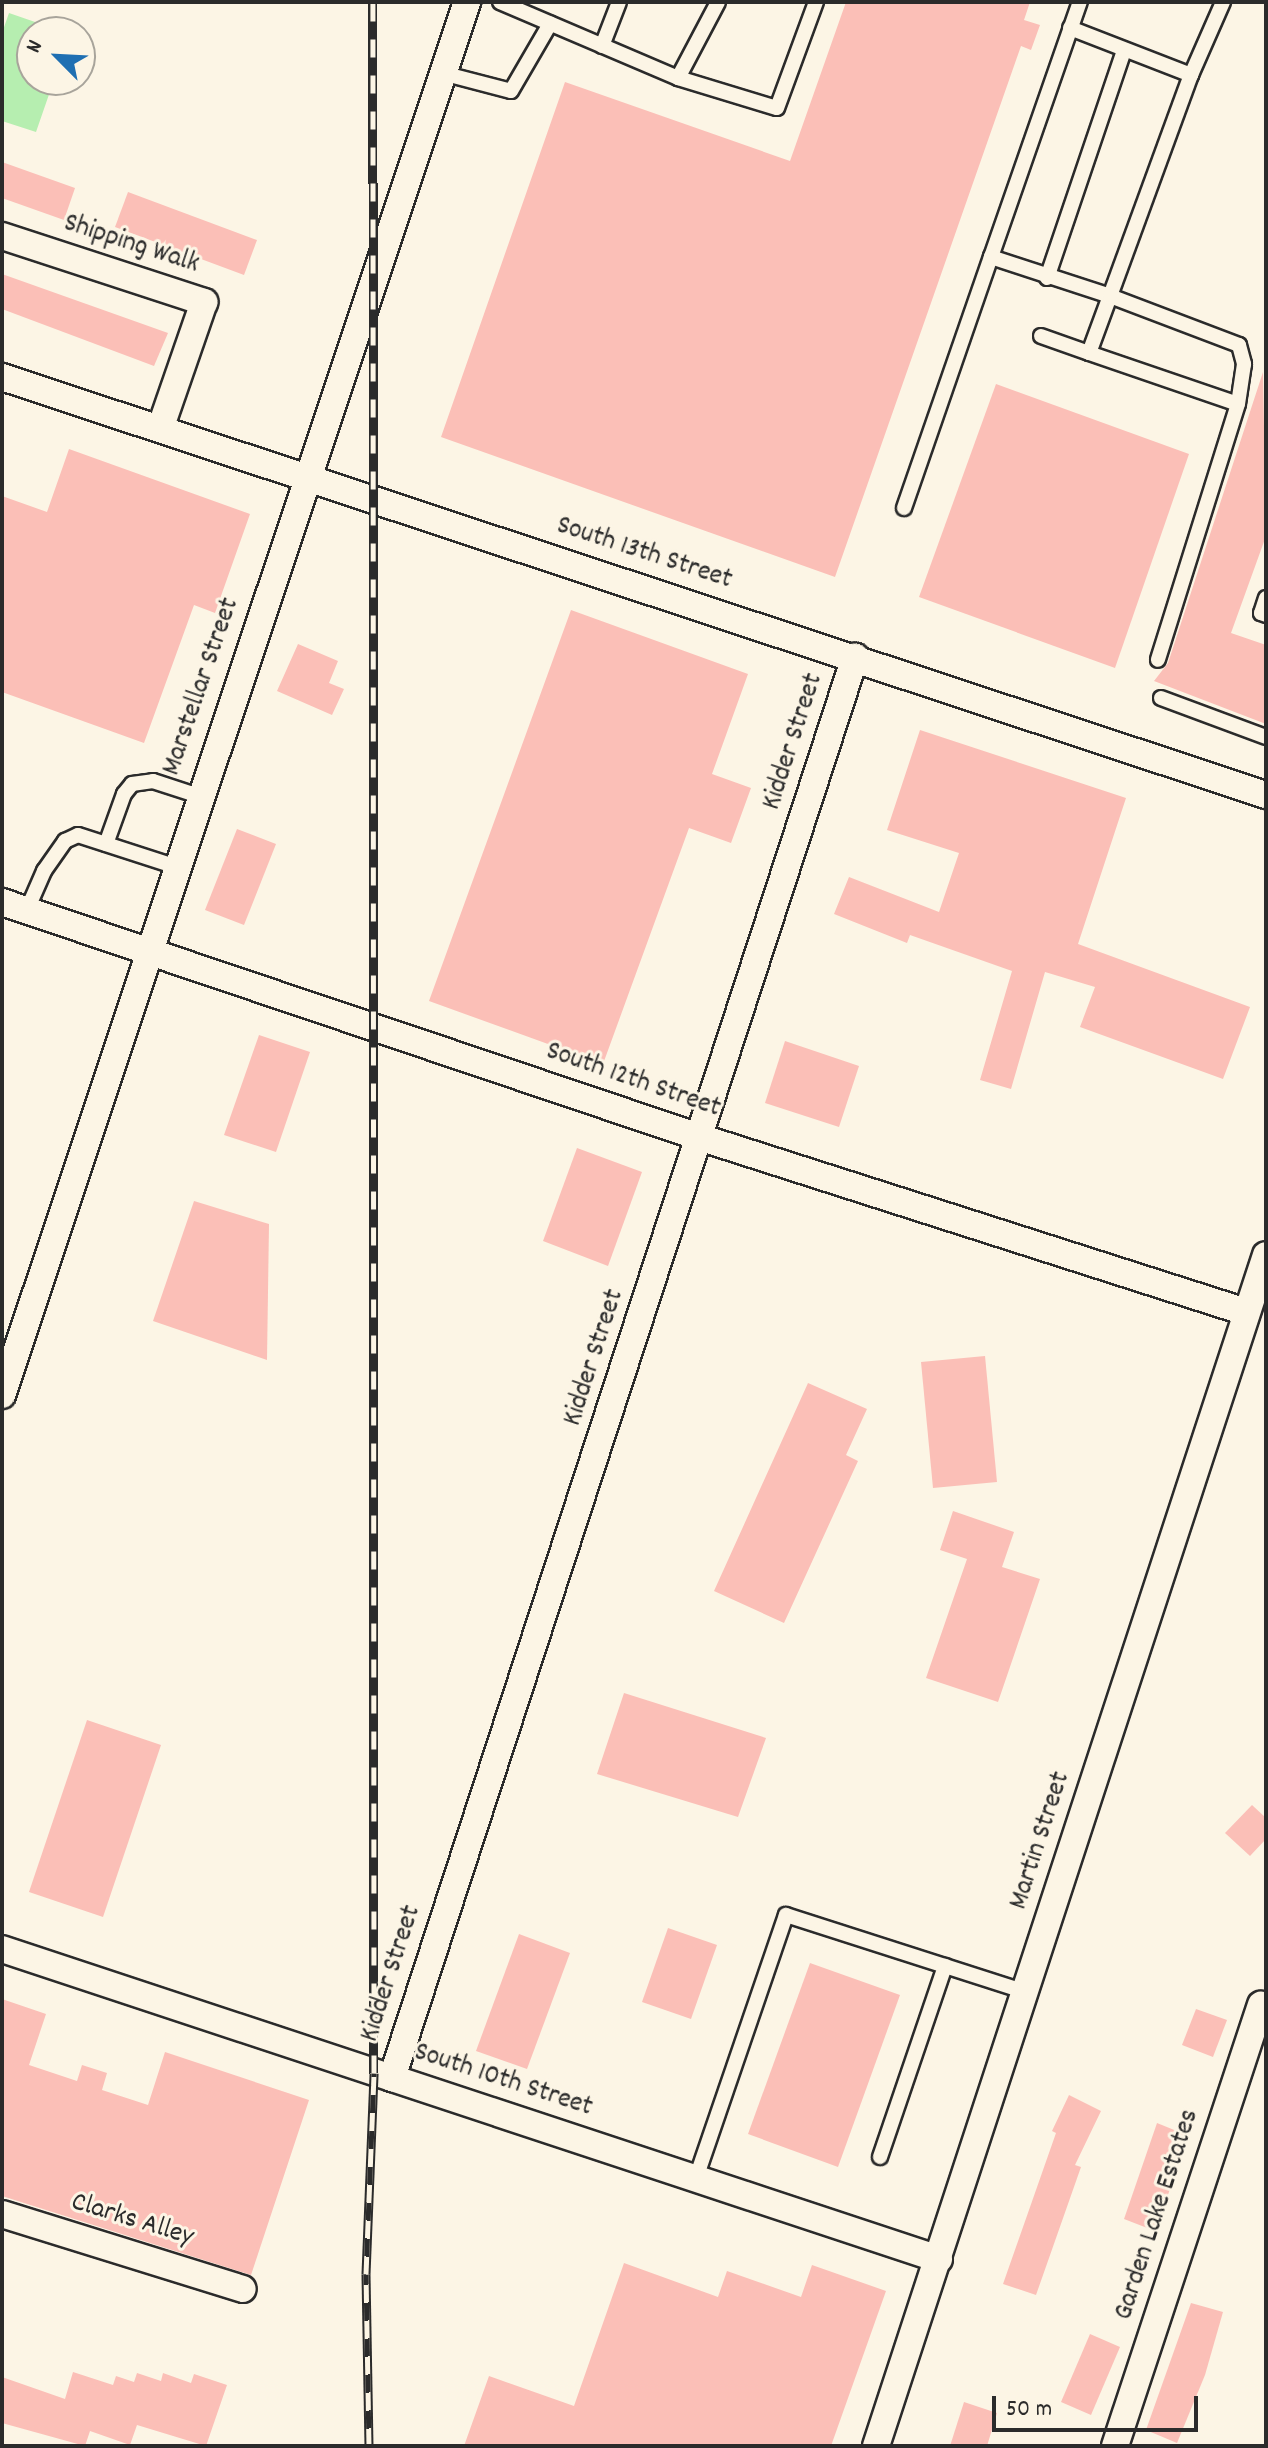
<!DOCTYPE html>
<style>
body{margin:0}
#map{position:relative;width:1268px;height:2448px;overflow:hidden;background:#fcf5e5;font-family:Dekko,sans-serif}
div>[style]{position:absolute}
[style*='--x']{left:calc(var(--x)*1px);top:calc(var(--y)*1px);width:calc(var(--w)*1px);rotate:calc(var(--a)*1deg)}
.green>*{inset:0;background:#b6eeb0}
.building>*{inset:0;background:#fbbfb7}
.roads{filter:drop-shadow(2px 0 #2b2b2b) drop-shadow(-2px 0 #2b2b2b) drop-shadow(0 2px #2b2b2b) drop-shadow(0 -2px #2b2b2b)}
.lane>*{height:14px;margin:-7px;padding:0 7px;transform-origin:7px;border-radius:7px;background:#fcf5e5}
.street>*{height:26px;margin:-13px;padding:0 13px;transform-origin:13px;border-radius:13px;background:#fcf5e5}
.rail>*{height:9px;margin-top:-4.5px;transform-origin:0;background:repeating-linear-gradient(90deg,#fcf5e5 0 18px,#2b2b2b 0 36px);box-sizing:border-box;border-block:2px solid #2b2b2b}
span{translate:-50% -50%;white-space:nowrap;text-align:center;line-height:1.15;-webkit-text-stroke:6px #fcf5e5;paint-order:stroke}
.street-label{font-size:28px;color:#2b2b2b}
.frame{position:absolute;inset:0;border:4px solid #2b2b2b;pointer-events:none}
.north{position:absolute;left:16px;top:16px;width:80px;height:80px;box-sizing:border-box;background:#fcf5e5;border:2px solid #a8a49b;border-radius:50%;rotate:294deg;font-size:22px;font-weight:700;line-height:32px;text-align:center;color:#2b2b2b}
.north::after{content:'';display:block;margin:auto;width:28px;height:36px;background:#1f6fb2;clip-path:polygon(50% 0,100% 100%,50% 72%,0 100%)}
.scale{position:absolute;left:992px;top:2396px;width:206px;height:36px;box-sizing:border-box;border:4px solid #2b2b2b;border-top:0;padding-left:10px;font-size:24px;line-height:28px;white-space:nowrap;color:#2b2b2b;-webkit-text-stroke:6px #fcf5e5;paint-order:stroke}
</style>
<div id="map">
<div class="green">
<div style="clip-path:polygon(9px 13px,64px 32px,32px 32px,32px 80px,54px 80px,36px 132px,2px 121px,2px 33px)"></div>
</div>
<div class="building">
<div style="clip-path:polygon(846px 2px,1030px 2px,1024px 20px,1040px 25px,1031px 50px,1021px 46px,835px 577px,441px 437px,565px 82px,790px 161px)"></div>
<div style="clip-path:polygon(2px 162px,75px 188px,64px 220px,2px 198px)"></div>
<div style="clip-path:polygon(128px 192px,257px 240px,244px 275px,115px 227px)"></div>
<div style="clip-path:polygon(2px 274px,168px 333px,154px 366px,2px 309px)"></div>
<div style="clip-path:polygon(1263px 372px,1266px 536px,1231px 633px,1266px 645px,1266px 724px,1154px 681px,1168px 663px)"></div>
<div style="clip-path:polygon(996px 384px,1189px 454px,1115px 668px,919px 597px)"></div>
<div style="clip-path:polygon(69px 449px,250px 514px,215px 613px,194px 605px,144px 743px,2px 692px,2px 496px,47px 512px)"></div>
<div style="clip-path:polygon(571px 610px,748px 674px,712px 774px,751px 788px,731px 843px,689px 828px,603px 1064px,429px 1001px)"></div>
<div style="clip-path:polygon(298px 644px,338px 661px,329px 683px,344px 689px,332px 715px,277px 691px)"></div>
<div style="clip-path:polygon(920px 730px,1126px 798px,1078px 944px,1250px 1007px,1223px 1079px,1080px 1027px,1095px 987px,1045px 972px,1011px 1089px,980px 1080px,1012px 971px,910px 935px,907px 943px,834px 914px,849px 877px,939px 912px,959px 853px,887px 830px)"></div>
<div style="clip-path:polygon(237px 829px,276px 844px,244px 925px,205px 910px)"></div>
<div style="clip-path:polygon(259px 1035px,310px 1052px,276px 1152px,224px 1135px)"></div>
<div style="clip-path:polygon(785px 1041px,859px 1066px,839px 1127px,765px 1103px)"></div>
<div style="clip-path:polygon(577px 1148px,642px 1172px,608px 1266px,543px 1241px)"></div>
<div style="clip-path:polygon(194px 1201px,269px 1224px,267px 1360px,153px 1321px)"></div>
<div style="clip-path:polygon(985px 1356px,997px 1482px,933px 1488px,921px 1362px)"></div>
<div style="clip-path:polygon(808px 1383px,867px 1409px,846px 1455px,858px 1461px,784px 1623px,714px 1591px)"></div>
<div style="clip-path:polygon(953px 1511px,1014px 1532px,1002px 1567px,1040px 1579px,998px 1702px,926px 1678px,967px 1559px,940px 1550px)"></div>
<div style="clip-path:polygon(624px 1693px,766px 1738px,738px 1817px,597px 1774px)"></div>
<div style="clip-path:polygon(87px 1720px,161px 1745px,103px 1917px,29px 1892px)"></div>
<div style="clip-path:polygon(1252px 1805px,1266px 1818px,1266px 1839px,1250px 1856px,1225px 1833px)"></div>
<div style="clip-path:polygon(668px 1928px,717px 1945px,691px 2019px,642px 2002px)"></div>
<div style="clip-path:polygon(519px 1934px,570px 1953px,527px 2069px,476px 2051px)"></div>
<div style="clip-path:polygon(810px 1963px,900px 1995px,838px 2167px,748px 2134px)"></div>
<div style="clip-path:polygon(2px 1999px,46px 2014px,29px 2065px,77px 2081px,82px 2065px,107px 2073px,102px 2090px,148px 2105px,165px 2052px,309px 2100px,251px 2275px,2px 2196px)"></div>
<div style="clip-path:polygon(1196px 2009px,1227px 2020px,1213px 2057px,1182px 2045px)"></div>
<div style="clip-path:polygon(1069px 2095px,1101px 2111px,1075px 2165px,1081px 2167px,1036px 2295px,1003px 2284px,1056px 2133px,1052px 2131px)"></div>
<div style="clip-path:polygon(1157px 2123px,1189px 2136px,1155px 2231px,1124px 2219px)"></div>
<div style="clip-path:polygon(624px 2263px,718px 2297px,727px 2271px,801px 2297px,812px 2265px,886px 2291px,831px 2446px,464px 2446px,489px 2376px,574px 2406px)"></div>
<div style="clip-path:polygon(1191px 2303px,1223px 2312px,1205px 2375px,1177px 2443px,1146px 2430px)"></div>
<div style="clip-path:polygon(1090px 2334px,1120px 2347px,1091px 2415px,1061px 2402px)"></div>
<div style="clip-path:polygon(73px 2372px,113px 2385px,116px 2376px,134px 2382px,137px 2373px,161px 2381px,163px 2373px,191px 2383px,194px 2374px,227px 2385px,206px 2446px,137px 2425px,130px 2445px,90px 2431px,85px 2446px,2px 2423px,2px 2377px,65px 2399px)"></div>
<div style="clip-path:polygon(964px 2402px,997px 2413px,987px 2446px,950px 2446px)"></div>
</div>
<div class="roads">
<div class="lane">
<div style="--x:500;--y:2;--w:194;--a:23.1"></div>
<div style="--x:678;--y:78;--w:103;--a:16.9"></div>
<div style="--x:777;--y:108;--w:113;--a:-69.8"></div>
<div style="--x:1070;--y:28;--w:130;--a:21.2"></div>
<div style="--x:1191;--y:75;--w:80;--a:-66.3"></div>
<div style="--x:602;--y:46;--w:47;--a:-68.9"></div>
<div style="--x:442;--y:73;--w:71;--a:14.6"></div>
<div style="--x:511;--y:91;--w:78;--a:-59.8"></div>
<div style="--x:678;--y:78;--w:86;--a:-62.2"></div>
<div style="--x:991;--y:257;--w:270;--a:-70.8"></div>
<div style="--x:1047;--y:278;--w:241;--a:-71.3"></div>
<div style="--x:1041;--y:336;--w:51;--a:19.5"></div>
<div style="--x:1089;--y:353;--w:61;--a:-69.8"></div>
<div style="--x:1110;--y:296;--w:138;--a:20.8"></div>
<div style="--x:1239;--y:345;--w:20;--a:75"></div>
<div style="--x:1244;--y:364;--w:40;--a:98.5"></div>
<div style="--x:1089;--y:353;--w:157;--a:18.9"></div>
<div style="--x:1238;--y:404;--w:268;--a:107.4"></div>
<div style="--x:904;--y:508;--w:266;--a:-70.9"></div>
<div style="--x:991;--y:257;--w:125;--a:18.1"></div>
<div style="--x:1110;--y:296;--w:235;--a:-69.9"></div>
<div style="--x:1266;--y:598;--w:16;--a:108"></div>
<div style="--x:1261;--y:613;--w:5;--a:22"></div>
<div style="--x:1161;--y:698;--w:112;--a:20.4"></div>
<div style="--x:106;--y:844;--w:53;--a:-70.2"></div>
<div style="--x:124;--y:794;--w:13;--a:-51"></div>
<div style="--x:132;--y:784;--w:21;--a:-8"></div>
<div style="--x:153;--y:781;--w:48;--a:18.1"></div>
<div style="--x:27;--y:910;--w:43;--a:-66.4"></div>
<div style="--x:44;--y:871;--w:37;--a:-55"></div>
<div style="--x:65;--y:841;--w:14;--a:-25"></div>
<div style="--x:78;--y:835;--w:104;--a:17.9"></div>
<div style="--x:880;--y:2157;--w:202;--a:-71.2"></div>
<div style="--x:696;--y:2178;--w:278;--a:-71.1"></div>
<div style="--x:786;--y:1915;--w:252;--a:17.8"></div>
</div>
<div class="street">
<div style="--x:2;--y:236;--w:213;--a:18.1"></div>
<div style="--x:204;--y:302;--w:134;--a:109.1"></div>
<div style="--x:2;--y:377;--w:1331;--a:18.3"></div>
<div style="--x:2;--y:902;--w:739;--a:18.63"></div>
<div style="--x:702;--y:1138;--w:571;--a:17.74"></div>
<div style="--x:2;--y:1395;--w:1469;--a:-71.54"></div>
<div style="--x:2;--y:1949;--w:987;--a:18.31"></div>
<div style="--x:392;--y:2078;--w:1495;--a:-71.95"></div>
<div style="--x:2;--y:2214;--w:252;--a:17.3"></div>
<div style="--x:876;--y:2446;--w:1253;--a:-71.87"></div>
<div style="--x:1115;--y:2446;--w:465;--a:-71.7"></div>
</div>
</div>
<div class="rail">
<div style="--x:369;--y:2446;--w:172;--a:-91"></div>
<div style="--x:366;--y:2274;--w:201;--a:-87.7"></div>
<div style="--x:374;--y:2073;--w:2071;--a:-90.03"></div>
</div>
<div class="street-label">
<span style="left:131px;top:245px;rotate:18deg">Shipping Walk</span>
<span style="left:644px;top:554px;rotate:18deg">South 13th Street</span>
<span style="left:202px;top:687px;rotate:-71deg">Marstellar Street</span>
<span style="left:794px;top:742px;rotate:-72deg">Kidder Street</span>
<span style="left:633px;top:1081px;rotate:19deg">South 12th Street</span>
<span style="left:595px;top:1358px;rotate:-72deg">Kidder Street</span>
<span style="left:1041px;top:1841px;rotate:-72deg">Martin Street</span>
<span style="left:392px;top:1974px;rotate:-72deg">Kidder Street</span>
<span style="left:503px;top:2081px;rotate:18deg">South 10th Street</span>
<span style="left:1158px;top:2215px;rotate:-72deg">Garden Lake Estates</span>
<span style="left:132px;top:2221px;rotate:17deg">Clarks Alley</span>
</div>
<div class="frame"></div>
<div class="north">N</div>
<div class="scale">50 m</div>
</div>
